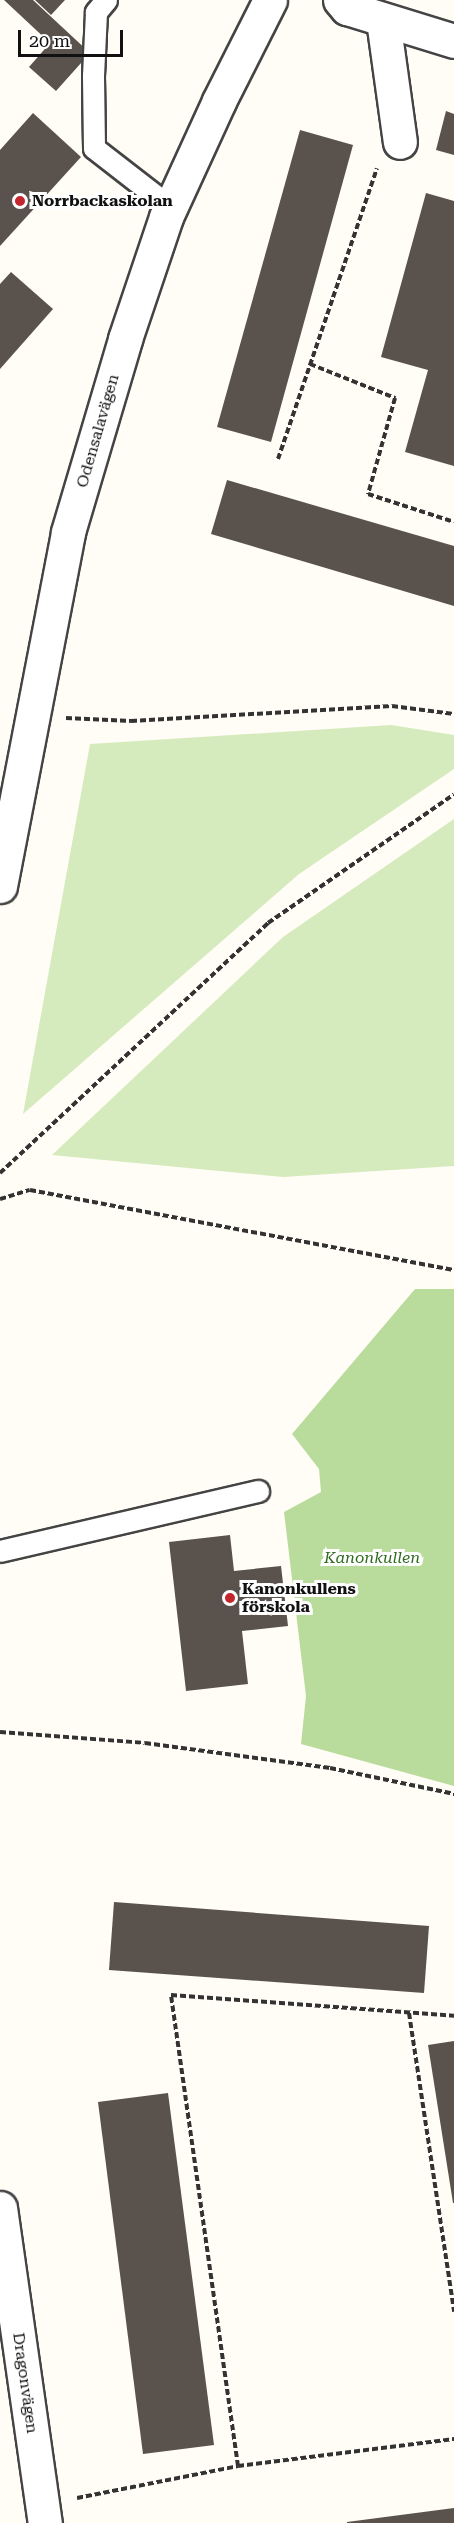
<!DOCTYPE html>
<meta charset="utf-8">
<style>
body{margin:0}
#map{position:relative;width:454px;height:2523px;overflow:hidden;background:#fffdf5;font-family:"Roboto Serif",serif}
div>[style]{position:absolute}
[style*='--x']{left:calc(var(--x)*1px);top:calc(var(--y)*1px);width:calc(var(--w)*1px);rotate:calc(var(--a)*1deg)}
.green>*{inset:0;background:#d5ebbd}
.forest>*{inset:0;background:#b9dc9c}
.building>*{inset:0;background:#5a524d}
.path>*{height:4px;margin-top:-2px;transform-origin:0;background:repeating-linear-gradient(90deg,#333 0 6px,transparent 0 9px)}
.roads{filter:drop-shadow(2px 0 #444) drop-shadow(-2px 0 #444) drop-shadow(0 2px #444) drop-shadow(0 -2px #444)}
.service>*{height:21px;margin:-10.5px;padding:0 10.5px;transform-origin:10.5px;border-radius:10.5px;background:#fff}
.minor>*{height:33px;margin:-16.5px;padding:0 16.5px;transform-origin:16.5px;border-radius:16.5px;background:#fff}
.dots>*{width:16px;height:16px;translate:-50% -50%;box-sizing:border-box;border:3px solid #fff;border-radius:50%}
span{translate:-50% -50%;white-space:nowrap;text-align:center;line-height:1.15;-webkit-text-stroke:6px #fff;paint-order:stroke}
.poi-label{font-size:16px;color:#111;font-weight:700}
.left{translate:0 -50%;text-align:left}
.street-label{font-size:16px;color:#111}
.park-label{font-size:16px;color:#2f6b1f;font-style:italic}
.scale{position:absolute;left:18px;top:30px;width:105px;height:27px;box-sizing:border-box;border:3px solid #111;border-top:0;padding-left:8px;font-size:18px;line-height:21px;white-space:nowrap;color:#111;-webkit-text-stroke:4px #fff;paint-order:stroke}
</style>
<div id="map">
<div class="green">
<div style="clip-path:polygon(391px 725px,454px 735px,454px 769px,299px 874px,23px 1114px,90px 744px)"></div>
<div style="clip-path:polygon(454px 819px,454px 1166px,283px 1177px,52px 1155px,283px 937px)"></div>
</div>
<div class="forest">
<div style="clip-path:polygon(415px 1289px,454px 1289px,454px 1786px,301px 1744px,306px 1696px,284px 1512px,321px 1492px,319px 1469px,292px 1434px)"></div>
</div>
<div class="building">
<div style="clip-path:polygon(4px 0,33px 0,90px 53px,56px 91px,29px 67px,50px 43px)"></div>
<div style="clip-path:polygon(35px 0,65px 0,51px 15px)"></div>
<div style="clip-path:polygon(446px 111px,454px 114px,454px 155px,436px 150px)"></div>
<div style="clip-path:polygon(33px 113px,81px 157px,0 246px,0 150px)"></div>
<div style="clip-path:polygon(300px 130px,353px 145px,271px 442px,217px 427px)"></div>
<div style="clip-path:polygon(426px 193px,454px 201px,454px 466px,405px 452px,428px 370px,381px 357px)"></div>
<div style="clip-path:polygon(11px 272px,53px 309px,0 369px,0 284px)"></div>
<div style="clip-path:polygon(227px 480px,454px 546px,454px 606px,211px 534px)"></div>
<div style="clip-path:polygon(230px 1535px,234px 1571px,281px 1566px,288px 1626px,242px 1631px,248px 1684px,186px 1691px,169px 1542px)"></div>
<div style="clip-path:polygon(114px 1902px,429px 1926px,424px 1993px,109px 1970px)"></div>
<div style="clip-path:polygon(454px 2041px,454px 2203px,453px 2203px,428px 2045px)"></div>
<div style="clip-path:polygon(168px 2093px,214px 2445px,143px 2454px,98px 2102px)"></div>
<div style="clip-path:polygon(454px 2508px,454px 2523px,347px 2523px,347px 2522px)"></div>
</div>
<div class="path">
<div style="--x:310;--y:364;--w:92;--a:21.8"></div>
<div style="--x:395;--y:398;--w:100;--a:105.7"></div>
<div style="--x:368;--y:494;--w:90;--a:18"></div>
<div style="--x:278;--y:459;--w:307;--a:-71.2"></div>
<div style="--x:66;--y:718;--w:65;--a:2.6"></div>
<div style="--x:131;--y:721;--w:261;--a:-3.3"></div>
<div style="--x:392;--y:706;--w:63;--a:7.4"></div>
<div style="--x:0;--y:1173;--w:367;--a:-43"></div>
<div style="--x:268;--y:923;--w:226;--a:-34.7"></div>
<div style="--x:0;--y:1199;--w:31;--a:-17"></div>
<div style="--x:30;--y:1190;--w:431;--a:10.7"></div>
<div style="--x:0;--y:1732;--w:145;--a:4.3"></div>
<div style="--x:145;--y:1743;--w:187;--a:7.7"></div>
<div style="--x:330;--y:1768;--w:127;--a:11.8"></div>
<div style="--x:409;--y:2013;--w:302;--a:81.4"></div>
<div style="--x:238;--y:2466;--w:218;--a:-7.1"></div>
<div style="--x:77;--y:2498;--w:164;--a:-11.2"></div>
<div style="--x:238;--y:2466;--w:476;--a:-98.1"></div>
<div style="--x:171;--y:1995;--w:284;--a:4.2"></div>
</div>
<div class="roads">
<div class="service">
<div style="--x:106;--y:0;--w:16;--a:130"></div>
<div style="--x:96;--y:12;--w:64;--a:92.7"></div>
<div style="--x:93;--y:76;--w:72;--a:89.2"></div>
<div style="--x:94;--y:148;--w:96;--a:37.8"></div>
<div style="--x:0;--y:1551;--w:265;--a:-13.1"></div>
</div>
<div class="minor">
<div style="--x:340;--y:0;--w:11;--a:49"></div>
<div style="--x:347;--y:8;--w:112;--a:17.1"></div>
<div style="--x:383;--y:20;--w:123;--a:82.1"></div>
<div style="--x:0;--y:886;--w:360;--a:-79.1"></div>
<div style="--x:68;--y:532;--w:201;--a:-73.5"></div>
<div style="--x:125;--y:339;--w:129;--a:-71.4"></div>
<div style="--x:166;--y:217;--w:128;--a:-65.4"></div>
<div style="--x:219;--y:101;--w:113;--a:-63.2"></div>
<div style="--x:0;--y:2208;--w:318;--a:81.9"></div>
</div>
</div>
<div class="dots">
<div style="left:20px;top:201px;background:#c4262e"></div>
<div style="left:230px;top:1598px;background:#c4262e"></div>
</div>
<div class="poi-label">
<span class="left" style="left:32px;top:201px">Norrbackaskolan</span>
<span class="left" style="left:242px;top:1598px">Kanonkullens<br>förskola</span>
</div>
<div class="street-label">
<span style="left:98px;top:431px;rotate:-74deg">Odensalavägen</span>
<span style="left:25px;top:2383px;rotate:82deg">Dragonvägen</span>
</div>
<div class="park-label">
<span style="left:372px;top:1558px">Kanonkullen</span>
</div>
<div class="scale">20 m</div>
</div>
